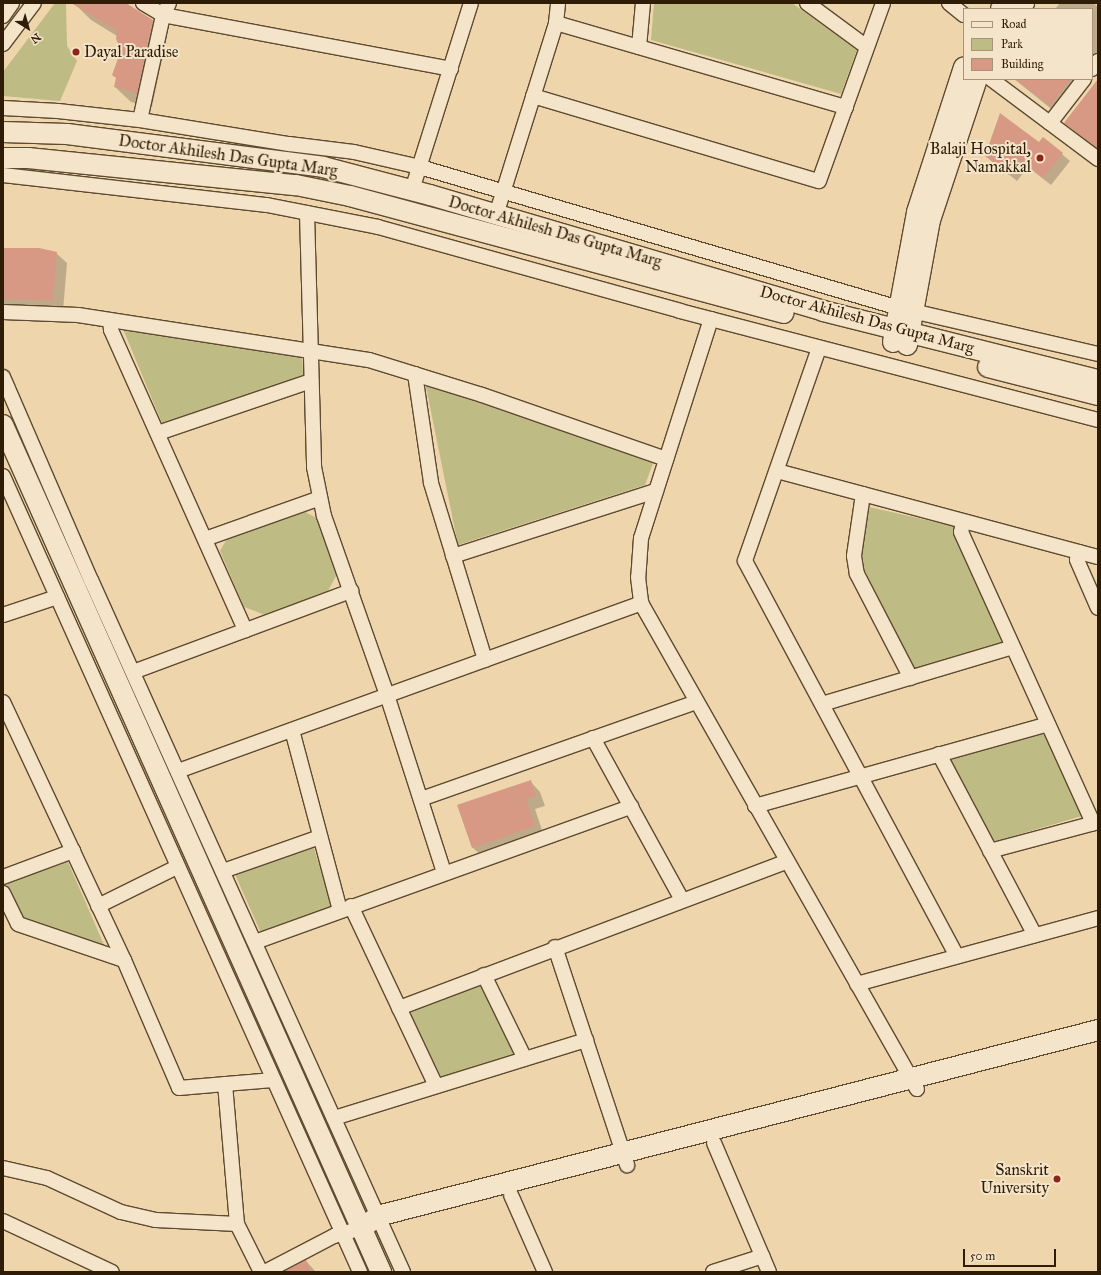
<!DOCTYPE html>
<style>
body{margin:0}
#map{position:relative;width:1101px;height:1275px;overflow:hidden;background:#eed5ac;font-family:"IM FELL Great Primer",serif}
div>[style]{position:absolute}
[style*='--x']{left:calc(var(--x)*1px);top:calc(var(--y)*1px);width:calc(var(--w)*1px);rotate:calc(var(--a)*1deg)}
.green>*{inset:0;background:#bfbb85}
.shadow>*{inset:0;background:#0003}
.building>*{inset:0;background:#d79984}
.roads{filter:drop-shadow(1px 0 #5e4a30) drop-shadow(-1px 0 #5e4a30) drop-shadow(0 1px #5e4a30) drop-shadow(0 -1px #5e4a30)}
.street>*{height:14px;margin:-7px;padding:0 7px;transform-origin:7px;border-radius:7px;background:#f4e4c9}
.secondary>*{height:20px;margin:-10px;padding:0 10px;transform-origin:10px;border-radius:10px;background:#f4e4c9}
.dots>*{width:11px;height:11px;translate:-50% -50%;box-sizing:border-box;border:2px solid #f4e4c9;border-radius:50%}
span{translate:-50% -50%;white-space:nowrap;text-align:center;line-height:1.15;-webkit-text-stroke:4px #f4e4c9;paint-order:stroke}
.poi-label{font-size:16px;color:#2e1c06}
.left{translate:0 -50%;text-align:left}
.right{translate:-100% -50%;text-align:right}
.street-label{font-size:16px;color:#2e1c06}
.frame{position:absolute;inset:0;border:4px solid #2e1c06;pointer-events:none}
.legend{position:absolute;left:963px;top:8px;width:130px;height:72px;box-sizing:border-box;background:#f4e4c9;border:1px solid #a5947b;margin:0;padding:5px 7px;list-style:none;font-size:12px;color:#2e1c06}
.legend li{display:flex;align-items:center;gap:8px;height:20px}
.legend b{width:20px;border:1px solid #a5947b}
.north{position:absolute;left:8px;top:8px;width:40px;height:40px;-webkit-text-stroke:3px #f4e4c9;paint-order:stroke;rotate:143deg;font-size:11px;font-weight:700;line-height:16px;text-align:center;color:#2e1c06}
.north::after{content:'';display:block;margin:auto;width:14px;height:18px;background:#2e1c06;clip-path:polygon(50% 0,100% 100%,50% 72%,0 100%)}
.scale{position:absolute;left:963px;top:1249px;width:93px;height:18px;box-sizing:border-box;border:2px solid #2e1c06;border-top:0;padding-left:5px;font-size:12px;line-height:14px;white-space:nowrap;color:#2e1c06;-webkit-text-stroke:3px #f4e4c9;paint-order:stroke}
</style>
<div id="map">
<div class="green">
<div style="clip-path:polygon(55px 3px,66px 3px,67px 46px,77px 61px,60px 101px,3px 96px,3px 72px)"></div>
<div style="clip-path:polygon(654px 3px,792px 3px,857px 50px,841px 94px,651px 40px)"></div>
<div style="clip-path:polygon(123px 329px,302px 355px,303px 376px,162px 423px)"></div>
<div style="clip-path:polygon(425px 382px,653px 463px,645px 485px,458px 545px)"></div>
<div style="clip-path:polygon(869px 507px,953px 526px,1004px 644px,915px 670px,864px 569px,862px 546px)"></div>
<div style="clip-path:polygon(302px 510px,318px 519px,337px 574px,328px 591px,265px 615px,244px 607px,220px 551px,228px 537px)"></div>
<div style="clip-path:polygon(1044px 732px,1082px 816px,993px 842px,950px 760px)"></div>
<div style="clip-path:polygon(313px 846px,333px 907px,261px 933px,234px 872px)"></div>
<div style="clip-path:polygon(68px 862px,104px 945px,22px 918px,6px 883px)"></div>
<div style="clip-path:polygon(482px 983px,515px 1057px,442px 1079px,409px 1012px)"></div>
</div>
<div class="shadow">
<div style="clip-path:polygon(77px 3px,123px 3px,152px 21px,167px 36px,152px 107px,131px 102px,115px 87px,122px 50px,117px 36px,91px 20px,76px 5px)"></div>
<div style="clip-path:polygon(1060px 3px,1093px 3px,1098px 7px,1098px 68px,1092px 76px,1092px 9px,1055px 9px)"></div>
<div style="clip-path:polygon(1014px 79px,1089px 79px,1060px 116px)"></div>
<div style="clip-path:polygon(1098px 81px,1098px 150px,1065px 123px)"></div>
<div style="clip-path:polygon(1043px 138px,1070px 161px,1051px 185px,1028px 167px,1017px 181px,986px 156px,1039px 144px)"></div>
<div style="clip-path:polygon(3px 249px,56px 253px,67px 263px,63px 311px,3px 306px)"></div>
<div style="clip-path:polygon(530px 781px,540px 792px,545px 806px,535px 809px,544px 836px,483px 857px,472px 847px)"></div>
<div style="clip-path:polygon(306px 1261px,316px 1272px,286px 1272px)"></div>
</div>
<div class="building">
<div style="clip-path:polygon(71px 3px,126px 3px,153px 20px,137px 93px,114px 87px,116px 78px,112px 75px,121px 50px,116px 39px,117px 31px)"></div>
<div style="clip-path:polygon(1015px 79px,1071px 79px,1050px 106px)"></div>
<div style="clip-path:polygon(1098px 79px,1098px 148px,1064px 123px)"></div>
<div style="clip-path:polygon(1000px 113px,1039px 142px,1043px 137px,1063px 153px,1043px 178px,1020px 160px,1009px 175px,985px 156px)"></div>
<div style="clip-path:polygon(3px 248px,39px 248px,57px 252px,53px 301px,3px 299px)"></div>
<div style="clip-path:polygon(531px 780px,536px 796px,526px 799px,535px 826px,472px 848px,457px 805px)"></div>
<div style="clip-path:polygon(306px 1260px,311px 1272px,283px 1272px)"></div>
</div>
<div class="roads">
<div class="street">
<div style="--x:143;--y:3;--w:23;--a:31"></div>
<div style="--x:163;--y:15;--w:293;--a:10.6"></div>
<div style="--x:807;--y:3;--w:74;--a:36.3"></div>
<div style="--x:949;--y:3;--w:19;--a:39"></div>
<div style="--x:3;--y:16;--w:16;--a:-55"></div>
<div style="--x:556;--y:23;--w:302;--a:16.2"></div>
<div style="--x:3;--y:44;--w:51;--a:-52.9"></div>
<div style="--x:639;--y:47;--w:44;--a:-84.8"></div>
<div style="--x:1092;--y:69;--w:10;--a:-53"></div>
<div style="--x:991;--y:79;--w:134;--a:36.8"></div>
<div style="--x:533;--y:96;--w:298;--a:16.6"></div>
<div style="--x:819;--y:181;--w:189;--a:-70.2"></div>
<div style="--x:3;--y:108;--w:55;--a:3.1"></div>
<div style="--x:58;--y:111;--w:82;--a:6.3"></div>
<div style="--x:140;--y:120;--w:151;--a:9.2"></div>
<div style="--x:289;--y:144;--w:65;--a:7"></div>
<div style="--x:354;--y:152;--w:68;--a:12.8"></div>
<div style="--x:420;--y:167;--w:499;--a:16.4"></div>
<div style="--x:899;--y:308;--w:204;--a:13"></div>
<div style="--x:140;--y:120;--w:107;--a:-77.6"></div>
<div style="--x:163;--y:15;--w:13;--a:-63"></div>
<div style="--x:1050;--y:123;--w:56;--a:-52.3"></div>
<div style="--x:3;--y:175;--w:266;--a:6.5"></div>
<div style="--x:267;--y:205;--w:113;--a:11.2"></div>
<div style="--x:378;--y:227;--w:313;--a:15.5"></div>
<div style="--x:680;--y:311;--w:432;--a:14.6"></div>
<div style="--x:412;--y:190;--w:196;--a:-72.5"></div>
<div style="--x:307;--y:213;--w:254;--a:88.4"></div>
<div style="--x:314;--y:467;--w:50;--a:78.5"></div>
<div style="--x:324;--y:516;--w:190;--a:70.6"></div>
<div style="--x:387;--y:695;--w:187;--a:72.2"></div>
<div style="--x:496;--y:215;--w:201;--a:-72.6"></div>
<div style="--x:556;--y:23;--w:20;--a:-84"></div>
<div style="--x:3;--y:312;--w:75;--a:2.3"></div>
<div style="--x:78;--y:315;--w:294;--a:8.8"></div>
<div style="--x:369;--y:360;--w:118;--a:17.2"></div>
<div style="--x:482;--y:395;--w:195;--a:19.2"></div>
<div style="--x:711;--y:319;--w:230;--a:107.7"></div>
<div style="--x:641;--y:538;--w:39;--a:94"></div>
<div style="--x:638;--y:577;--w:26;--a:83"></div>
<div style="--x:641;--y:603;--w:559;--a:60.41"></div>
<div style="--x:110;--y:320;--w:10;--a:84"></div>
<div style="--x:111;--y:330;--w:329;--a:65.9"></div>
<div style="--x:819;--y:348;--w:225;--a:109.2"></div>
<div style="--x:745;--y:561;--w:448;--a:61.8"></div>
<div style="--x:415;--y:374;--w:110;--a:81.6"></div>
<div style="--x:431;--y:483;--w:185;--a:73"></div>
<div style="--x:3;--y:377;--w:221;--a:66.6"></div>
<div style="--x:91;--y:580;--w:759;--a:65.73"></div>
<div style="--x:158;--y:433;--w:162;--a:-18.8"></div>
<div style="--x:777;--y:471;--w:332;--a:15"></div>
<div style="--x:3;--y:476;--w:872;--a:65.84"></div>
<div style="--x:863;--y:494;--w:63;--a:98.3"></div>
<div style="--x:854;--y:556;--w:18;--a:81"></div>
<div style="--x:857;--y:574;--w:117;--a:62.6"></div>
<div style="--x:963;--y:522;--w:10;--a:101"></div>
<div style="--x:961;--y:532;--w:320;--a:65.6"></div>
<div style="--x:205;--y:539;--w:122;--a:-19.6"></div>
<div style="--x:1079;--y:552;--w:8;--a:104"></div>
<div style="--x:1077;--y:560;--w:52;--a:66.4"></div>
<div style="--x:453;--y:556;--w:213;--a:-17.8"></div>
<div style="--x:3;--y:615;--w:57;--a:-18.4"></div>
<div style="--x:133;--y:672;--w:233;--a:-20.4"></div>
<div style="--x:3;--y:702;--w:285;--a:64.9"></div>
<div style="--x:124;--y:960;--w:139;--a:66.7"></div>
<div style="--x:179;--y:1088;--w:94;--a:-4.9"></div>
<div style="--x:822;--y:704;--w:199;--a:-16.6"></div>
<div style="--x:292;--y:730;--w:186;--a:75.1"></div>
<div style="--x:593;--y:738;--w:185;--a:61.2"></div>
<div style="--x:939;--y:754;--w:205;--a:62.1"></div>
<div style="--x:178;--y:771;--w:493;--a:-19.9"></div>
<div style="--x:421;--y:799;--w:292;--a:-19.4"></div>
<div style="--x:755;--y:806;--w:304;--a:-15.6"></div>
<div style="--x:990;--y:851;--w:112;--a:-15"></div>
<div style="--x:223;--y:871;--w:103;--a:-19.3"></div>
<div style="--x:3;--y:877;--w:75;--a:-20.4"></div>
<div style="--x:3;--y:893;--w:34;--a:64"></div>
<div style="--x:18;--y:924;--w:112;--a:18.8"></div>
<div style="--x:98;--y:906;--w:88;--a:-26.3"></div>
<div style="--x:351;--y:906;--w:199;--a:64.7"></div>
<div style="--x:255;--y:942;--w:400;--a:-19.8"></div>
<div style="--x:555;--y:947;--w:230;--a:71.7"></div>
<div style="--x:484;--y:975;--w:93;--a:64"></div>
<div style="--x:857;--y:984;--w:250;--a:-15.3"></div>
<div style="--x:399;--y:1008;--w:415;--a:-20.7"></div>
<div style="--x:225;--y:1084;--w:141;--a:85.1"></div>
<div style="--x:237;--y:1224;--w:54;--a:63.4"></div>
<div style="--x:334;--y:1118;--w:264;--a:-17.2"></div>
<div style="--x:714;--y:1143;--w:140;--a:66.9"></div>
<div style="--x:3;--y:1168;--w:45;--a:12.8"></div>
<div style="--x:47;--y:1178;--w:81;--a:24.7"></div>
<div style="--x:121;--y:1212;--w:36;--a:13"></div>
<div style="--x:156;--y:1220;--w:81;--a:2.8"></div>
<div style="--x:511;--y:1195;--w:84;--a:66.2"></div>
<div style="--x:3;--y:1221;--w:120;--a:25.1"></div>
<div style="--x:265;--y:1272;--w:78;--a:-27.6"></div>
<div style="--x:334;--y:1236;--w:18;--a:-16"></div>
<div style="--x:713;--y:1272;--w:52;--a:-17.7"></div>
</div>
<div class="secondary">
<div style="--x:1001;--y:9;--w:8;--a:-50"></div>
<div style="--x:1019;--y:9;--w:8;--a:-50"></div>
<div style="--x:3;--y:132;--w:64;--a:1.8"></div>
<div style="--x:67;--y:134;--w:258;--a:7.3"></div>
<div style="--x:323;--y:167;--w:111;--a:14.7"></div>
<div style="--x:430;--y:195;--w:410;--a:16.4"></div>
<div style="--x:823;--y:311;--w:284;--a:14.1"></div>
<div style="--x:3;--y:158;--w:25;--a:0"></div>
<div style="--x:28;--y:158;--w:269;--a:5.8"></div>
<div style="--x:296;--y:185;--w:55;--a:11.5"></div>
<div style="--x:350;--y:196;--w:449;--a:15.1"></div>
<div style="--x:893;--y:342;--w:132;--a:-79.5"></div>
<div style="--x:917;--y:212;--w:152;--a:-72"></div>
<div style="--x:907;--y:345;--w:127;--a:-79.6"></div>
<div style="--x:930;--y:220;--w:149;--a:-71.6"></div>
<div style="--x:988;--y:367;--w:114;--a:14.3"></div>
<div style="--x:3;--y:425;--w:928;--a:65.95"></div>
<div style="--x:362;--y:1228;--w:20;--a:-37"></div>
<div style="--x:378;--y:1216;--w:744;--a:-14.48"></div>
</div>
</div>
<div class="dots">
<div style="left:76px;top:52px;background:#8f2418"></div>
<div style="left:1040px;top:158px;background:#8f2418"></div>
<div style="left:1057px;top:1179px;background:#8f2418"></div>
</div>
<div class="poi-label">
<span class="left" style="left:84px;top:52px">Dayal Paradise</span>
<span class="right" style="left:1031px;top:158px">Balaji Hospital,<br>Namakkal</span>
<span class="right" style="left:1049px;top:1179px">Sanskrit<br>University</span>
</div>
<div class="street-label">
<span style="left:228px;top:156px;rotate:8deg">Doctor Akhilesh Das Gupta Marg</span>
<span style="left:555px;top:232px;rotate:16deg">Doctor Akhilesh Das Gupta Marg</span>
<span style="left:867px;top:320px;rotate:15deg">Doctor Akhilesh Das Gupta Marg</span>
</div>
<div class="frame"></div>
<ul class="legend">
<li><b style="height:5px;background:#f4e4c9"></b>Road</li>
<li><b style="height:11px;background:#bfbb85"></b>Park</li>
<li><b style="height:11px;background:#d79984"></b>Building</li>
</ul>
<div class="north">N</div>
<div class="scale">50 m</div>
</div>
